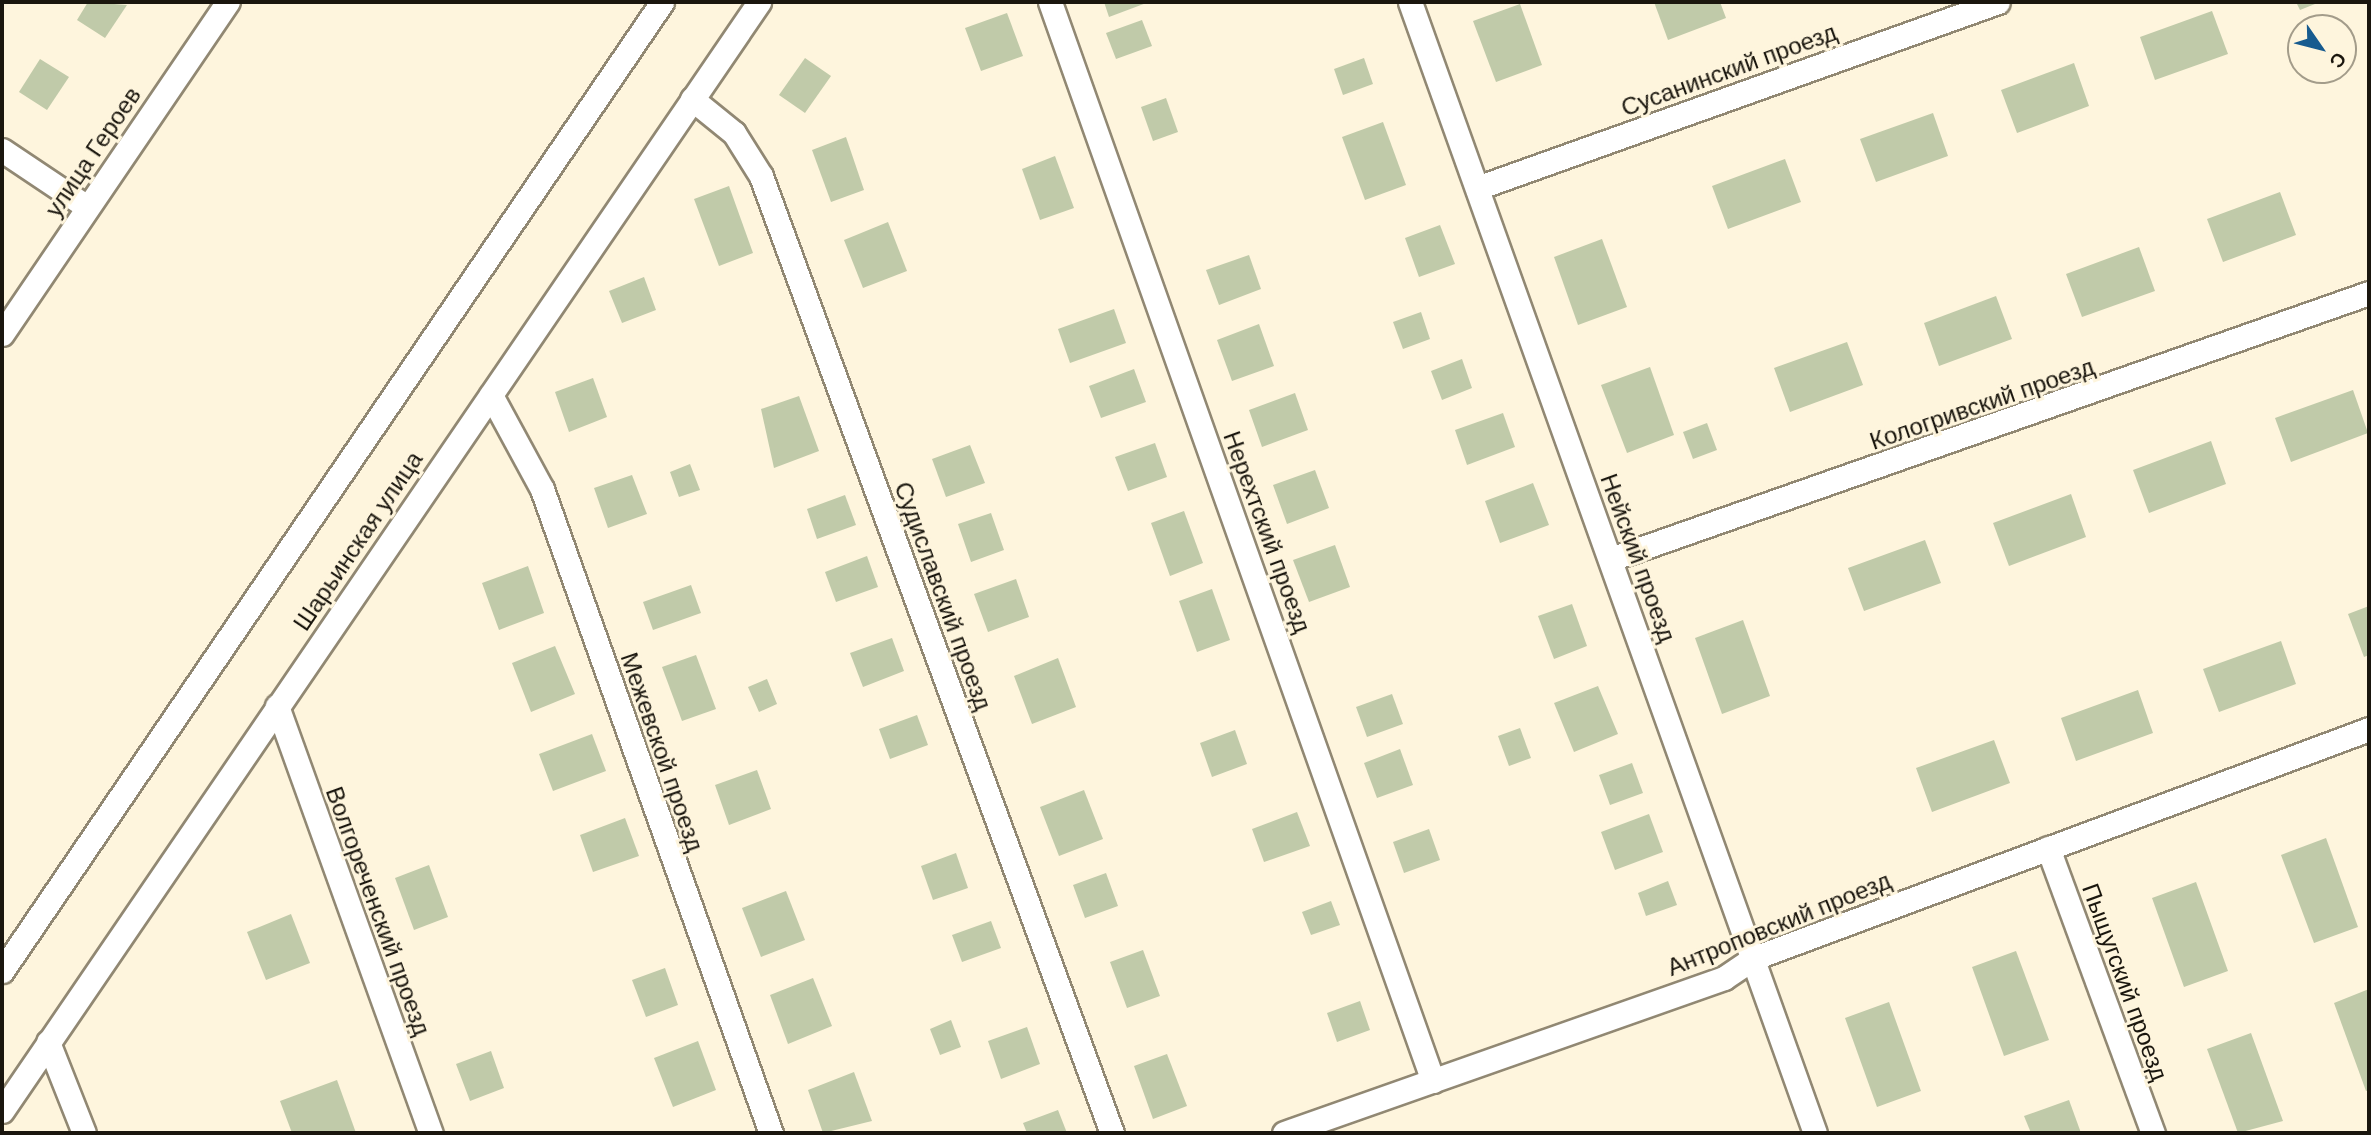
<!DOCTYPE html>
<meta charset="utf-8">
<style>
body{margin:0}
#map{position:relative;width:2371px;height:1135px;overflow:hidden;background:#fef5dd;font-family:Helvetica,sans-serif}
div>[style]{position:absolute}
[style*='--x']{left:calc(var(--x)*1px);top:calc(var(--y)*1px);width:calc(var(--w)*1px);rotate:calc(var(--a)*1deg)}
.building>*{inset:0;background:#c0caa9}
.roads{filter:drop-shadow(2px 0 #918873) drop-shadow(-2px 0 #918873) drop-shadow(0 2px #918873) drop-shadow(0 -2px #918873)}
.minor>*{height:23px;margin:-11.5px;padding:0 11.5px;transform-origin:11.5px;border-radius:11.5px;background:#fff}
span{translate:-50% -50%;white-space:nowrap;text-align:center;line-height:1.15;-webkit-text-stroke:6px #fef5dd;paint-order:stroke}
.street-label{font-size:24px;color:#1a160e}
.frame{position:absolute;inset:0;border:4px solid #1a160e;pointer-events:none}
.north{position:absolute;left:2287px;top:14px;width:70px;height:70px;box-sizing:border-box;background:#fef5dd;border:2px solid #a39c8a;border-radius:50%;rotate:125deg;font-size:19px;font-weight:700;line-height:28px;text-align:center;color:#1a160e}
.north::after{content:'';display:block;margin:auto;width:24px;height:32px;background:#175b8f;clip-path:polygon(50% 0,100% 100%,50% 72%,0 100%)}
</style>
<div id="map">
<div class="building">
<div style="clip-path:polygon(88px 2px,127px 5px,105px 38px,77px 20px)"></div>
<div style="clip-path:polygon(1104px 2px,1149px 2px,1109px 17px)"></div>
<div style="clip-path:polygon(1654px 2px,1720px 2px,1726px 18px,1668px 40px)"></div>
<div style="clip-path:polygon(2296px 2px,2320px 2px,2300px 10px)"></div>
<div style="clip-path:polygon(1520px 4px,1542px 65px,1496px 82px,1473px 21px)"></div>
<div style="clip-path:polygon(2212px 11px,2228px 54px,2155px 80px,2140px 37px)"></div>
<div style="clip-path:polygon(1007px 13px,1023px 56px,981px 71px,965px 28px)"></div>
<div style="clip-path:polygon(1142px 20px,1152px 46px,1116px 59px,1106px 33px)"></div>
<div style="clip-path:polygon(805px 58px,831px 76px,805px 113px,779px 95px)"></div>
<div style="clip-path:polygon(1364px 58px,1373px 84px,1343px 95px,1334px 69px)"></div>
<div style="clip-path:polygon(40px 59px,69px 77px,47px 110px,19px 92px)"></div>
<div style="clip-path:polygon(2074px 63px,2089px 106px,2017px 133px,2001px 90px)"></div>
<div style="clip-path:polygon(1166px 98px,1178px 132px,1153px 141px,1141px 107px)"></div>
<div style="clip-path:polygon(1933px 113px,1948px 156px,1876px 182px,1860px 139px)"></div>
<div style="clip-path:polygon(1383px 122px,1406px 185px,1365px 200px,1342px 137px)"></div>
<div style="clip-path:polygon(846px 137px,864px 190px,831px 202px,812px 150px)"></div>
<div style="clip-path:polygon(1055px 156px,1074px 208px,1040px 220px,1022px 169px)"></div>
<div style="clip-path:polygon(1785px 159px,1801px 202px,1728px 229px,1712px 186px)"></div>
<div style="clip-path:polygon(729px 186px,753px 253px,719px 266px,694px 199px)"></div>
<div style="clip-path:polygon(2280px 192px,2296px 235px,2223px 262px,2207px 219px)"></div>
<div style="clip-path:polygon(888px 222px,907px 271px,863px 288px,844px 240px)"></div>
<div style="clip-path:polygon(1440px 225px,1455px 264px,1419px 277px,1405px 238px)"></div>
<div style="clip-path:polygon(1602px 239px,1627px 307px,1578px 325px,1554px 257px)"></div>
<div style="clip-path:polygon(2139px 247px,2155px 291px,2082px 317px,2066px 274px)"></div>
<div style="clip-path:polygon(1249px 255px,1261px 289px,1219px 305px,1206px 270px)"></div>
<div style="clip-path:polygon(644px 277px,656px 310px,622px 323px,609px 291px)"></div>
<div style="clip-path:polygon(1996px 296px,2012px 339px,1939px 366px,1924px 323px)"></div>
<div style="clip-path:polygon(1114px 309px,1126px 343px,1070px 363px,1058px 329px)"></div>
<div style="clip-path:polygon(1421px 312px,1430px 339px,1403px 349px,1393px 322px)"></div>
<div style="clip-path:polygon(1259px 324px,1274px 366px,1232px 381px,1217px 340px)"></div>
<div style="clip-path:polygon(1847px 342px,1863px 385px,1790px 412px,1774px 368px)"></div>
<div style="clip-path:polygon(1462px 359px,1472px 388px,1442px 400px,1431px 371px)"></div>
<div style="clip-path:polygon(1650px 367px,1674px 435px,1627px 453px,1601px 385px)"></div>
<div style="clip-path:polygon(1134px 369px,1146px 402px,1101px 418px,1089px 386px)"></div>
<div style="clip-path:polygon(593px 378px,607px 417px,569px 432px,555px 392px)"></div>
<div style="clip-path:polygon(2353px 390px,2368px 433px,2291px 462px,2275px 418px)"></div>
<div style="clip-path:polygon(1295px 393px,1308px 430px,1262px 447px,1249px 410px)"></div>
<div style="clip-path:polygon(799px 396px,819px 451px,774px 468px,761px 409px)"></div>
<div style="clip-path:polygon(1503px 413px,1515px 447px,1467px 465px,1455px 430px)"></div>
<div style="clip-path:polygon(1707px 423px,1717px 450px,1693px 459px,1683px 432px)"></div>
<div style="clip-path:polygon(2211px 441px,2226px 484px,2149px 513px,2133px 470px)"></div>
<div style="clip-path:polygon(1155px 443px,1167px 477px,1128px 491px,1115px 457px)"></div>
<div style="clip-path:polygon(970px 445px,985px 483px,946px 497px,932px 459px)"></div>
<div style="clip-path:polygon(690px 464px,700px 490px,679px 497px,670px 472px)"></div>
<div style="clip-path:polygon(1315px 470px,1329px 508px,1287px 524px,1273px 485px)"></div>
<div style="clip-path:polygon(632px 475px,647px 514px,608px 528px,594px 488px)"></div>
<div style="clip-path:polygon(1533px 483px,1549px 525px,1500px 543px,1485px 501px)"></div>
<div style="clip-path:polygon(2071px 494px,2086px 537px,2009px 566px,1993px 523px)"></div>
<div style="clip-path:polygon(845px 495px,856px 525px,817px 539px,807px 509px)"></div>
<div style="clip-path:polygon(1184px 511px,1203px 563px,1170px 576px,1151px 523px)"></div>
<div style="clip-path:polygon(991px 513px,1004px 550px,971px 562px,958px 524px)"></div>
<div style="clip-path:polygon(1925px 540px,1941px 583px,1864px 611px,1848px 568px)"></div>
<div style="clip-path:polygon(1335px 545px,1350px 587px,1309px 602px,1293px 560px)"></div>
<div style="clip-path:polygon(867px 556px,878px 587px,836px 602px,825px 572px)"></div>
<div style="clip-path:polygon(528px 566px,544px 613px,499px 630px,482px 583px)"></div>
<div style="clip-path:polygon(1016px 579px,1029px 617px,988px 632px,974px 594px)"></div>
<div style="clip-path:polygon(691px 585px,701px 613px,653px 630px,643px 602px)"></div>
<div style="clip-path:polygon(1212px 589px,1230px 640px,1197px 652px,1179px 601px)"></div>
<div style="clip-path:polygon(1572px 604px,1587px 646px,1554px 659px,1538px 616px)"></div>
<div style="clip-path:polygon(2369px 606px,2369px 655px,2364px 657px,2348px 614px)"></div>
<div style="clip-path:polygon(1743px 620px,1770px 696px,1722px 714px,1695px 638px)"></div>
<div style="clip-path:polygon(892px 638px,904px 671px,863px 687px,850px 653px)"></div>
<div style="clip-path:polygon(2281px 641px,2296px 684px,2219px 712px,2203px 669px)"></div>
<div style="clip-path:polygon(555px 646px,575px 694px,531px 712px,512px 663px)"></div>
<div style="clip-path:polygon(696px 655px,716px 709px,682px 721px,662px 667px)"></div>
<div style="clip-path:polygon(1058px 658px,1076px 707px,1032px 724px,1014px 676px)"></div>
<div style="clip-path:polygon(767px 679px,777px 704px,759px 712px,748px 687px)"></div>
<div style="clip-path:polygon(1598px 686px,1618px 734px,1574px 752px,1554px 703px)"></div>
<div style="clip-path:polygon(2138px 690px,2153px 733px,2076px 761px,2061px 718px)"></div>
<div style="clip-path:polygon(1392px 694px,1403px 724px,1367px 737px,1356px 707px)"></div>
<div style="clip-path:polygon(917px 715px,928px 745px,890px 759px,879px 729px)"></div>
<div style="clip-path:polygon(1520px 728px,1531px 758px,1509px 766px,1498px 736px)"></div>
<div style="clip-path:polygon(1235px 730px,1247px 764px,1212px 777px,1200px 743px)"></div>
<div style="clip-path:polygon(592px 734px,606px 771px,553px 791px,539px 754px)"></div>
<div style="clip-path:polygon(1994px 740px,2010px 783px,1932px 812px,1916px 768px)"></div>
<div style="clip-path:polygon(1400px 749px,1413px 785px,1377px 798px,1364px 763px)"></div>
<div style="clip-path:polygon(1632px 763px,1643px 793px,1610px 805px,1599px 775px)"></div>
<div style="clip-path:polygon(757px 770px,771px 809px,729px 825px,715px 785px)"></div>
<div style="clip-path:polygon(1084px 790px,1103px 839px,1059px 856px,1040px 807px)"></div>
<div style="clip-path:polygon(1297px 812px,1310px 846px,1264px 862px,1252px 829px)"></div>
<div style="clip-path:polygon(1649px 814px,1663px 852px,1615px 870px,1601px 832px)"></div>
<div style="clip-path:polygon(625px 818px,639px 856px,593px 872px,580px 835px)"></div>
<div style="clip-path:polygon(1429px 829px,1440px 860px,1404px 873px,1393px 842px)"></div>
<div style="clip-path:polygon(2326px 838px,2358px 927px,2314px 943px,2281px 855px)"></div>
<div style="clip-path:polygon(956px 853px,968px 888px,933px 900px,921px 866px)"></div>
<div style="clip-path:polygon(429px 865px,448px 917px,414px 930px,395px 878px)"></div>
<div style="clip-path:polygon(1106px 873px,1118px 906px,1085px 918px,1073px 885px)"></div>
<div style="clip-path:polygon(1668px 881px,1677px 905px,1646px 916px,1638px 893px)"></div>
<div style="clip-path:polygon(2196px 882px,2228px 971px,2184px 987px,2152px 898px)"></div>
<div style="clip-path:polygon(786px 891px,805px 940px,761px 957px,742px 908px)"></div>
<div style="clip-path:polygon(1331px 901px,1340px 925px,1311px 935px,1302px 912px)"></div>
<div style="clip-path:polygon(291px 914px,310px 963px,266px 980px,247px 932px)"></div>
<div style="clip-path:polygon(991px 921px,1001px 948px,962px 962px,952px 935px)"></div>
<div style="clip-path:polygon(1143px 950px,1160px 996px,1127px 1008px,1110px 962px)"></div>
<div style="clip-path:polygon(2016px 951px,2049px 1040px,2004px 1056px,1972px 967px)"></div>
<div style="clip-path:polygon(665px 968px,678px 1005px,646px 1017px,632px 980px)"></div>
<div style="clip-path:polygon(813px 978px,832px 1026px,788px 1044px,770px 995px)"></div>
<div style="clip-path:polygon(2369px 989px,2369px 1090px,2366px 1091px,2334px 1003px)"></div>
<div style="clip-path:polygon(1360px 1001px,1370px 1030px,1337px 1042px,1327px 1013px)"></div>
<div style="clip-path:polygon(1889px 1002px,1921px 1091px,1877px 1107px,1845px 1018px)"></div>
<div style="clip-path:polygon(951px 1020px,961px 1047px,940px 1055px,930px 1029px)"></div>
<div style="clip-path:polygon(1027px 1027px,1040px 1064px,1001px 1079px,988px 1041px)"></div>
<div style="clip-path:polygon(2251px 1033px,2283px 1121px,2238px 1133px,2207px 1049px)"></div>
<div style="clip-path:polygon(698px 1041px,716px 1090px,673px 1107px,654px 1058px)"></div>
<div style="clip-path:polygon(491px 1051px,504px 1088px,470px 1101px,456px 1064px)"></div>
<div style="clip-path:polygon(1167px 1054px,1187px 1106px,1153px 1119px,1134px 1066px)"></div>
<div style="clip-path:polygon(854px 1072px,872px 1121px,823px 1133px,808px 1090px)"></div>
<div style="clip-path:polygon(337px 1080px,356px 1133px,292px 1133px,280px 1101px)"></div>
<div style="clip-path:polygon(2069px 1100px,2081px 1133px,2031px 1133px,2024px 1116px)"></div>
<div style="clip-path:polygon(1058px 1110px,1067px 1133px,1027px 1133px,1023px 1123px)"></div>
</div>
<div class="roads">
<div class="minor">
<div style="--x:1050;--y:2;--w:1145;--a:70.46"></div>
<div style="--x:1410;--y:2;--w:1201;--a:70.3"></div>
<div style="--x:692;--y:99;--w:54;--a:39"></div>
<div style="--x:734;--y:133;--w:51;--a:57.9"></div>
<div style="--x:761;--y:176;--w:1019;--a:69.86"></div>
<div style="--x:2;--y:150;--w:102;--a:33.8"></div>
<div style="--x:1477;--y:188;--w:553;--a:-19.65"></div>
<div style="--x:2;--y:334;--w:402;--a:-55.8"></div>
<div style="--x:491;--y:395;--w:107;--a:61.5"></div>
<div style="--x:542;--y:489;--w:684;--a:70.43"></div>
<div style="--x:1611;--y:559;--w:803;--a:-19.34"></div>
<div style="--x:277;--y:706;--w:454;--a:70.2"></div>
<div style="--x:2048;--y:848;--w:304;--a:69.8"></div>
<div style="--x:2;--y:971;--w:1172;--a:-55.74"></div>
<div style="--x:48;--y:1042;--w:98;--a:68.4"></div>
<div style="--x:2;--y:1111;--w:1343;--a:-55.68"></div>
<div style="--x:1284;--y:1133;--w:467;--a:-19.4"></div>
<div style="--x:1724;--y:978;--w:36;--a:-34"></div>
<div style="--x:1754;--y:958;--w:656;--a:-20.42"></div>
</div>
</div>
<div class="street-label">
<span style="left:1729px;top:70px;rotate:-20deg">Сусанинский проезд</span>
<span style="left:93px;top:152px;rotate:-56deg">улица Героев</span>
<span style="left:1982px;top:404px;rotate:-19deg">Кологривский проезд</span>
<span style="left:1267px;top:532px;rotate:70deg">Нерехтский проезд</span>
<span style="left:358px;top:541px;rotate:-56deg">Шарьинская улица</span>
<span style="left:1638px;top:558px;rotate:70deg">Нейский проезд</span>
<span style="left:943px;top:596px;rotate:70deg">Судиславский проезд</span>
<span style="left:662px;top:752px;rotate:71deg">Межевской проезд</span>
<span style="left:378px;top:911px;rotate:70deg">Волгореченский проезд</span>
<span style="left:1779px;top:924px;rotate:-22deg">Антроповский проезд</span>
<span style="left:2125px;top:982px;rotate:70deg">Пыщугский проезд</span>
</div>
<div class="frame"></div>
<div class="north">С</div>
</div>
